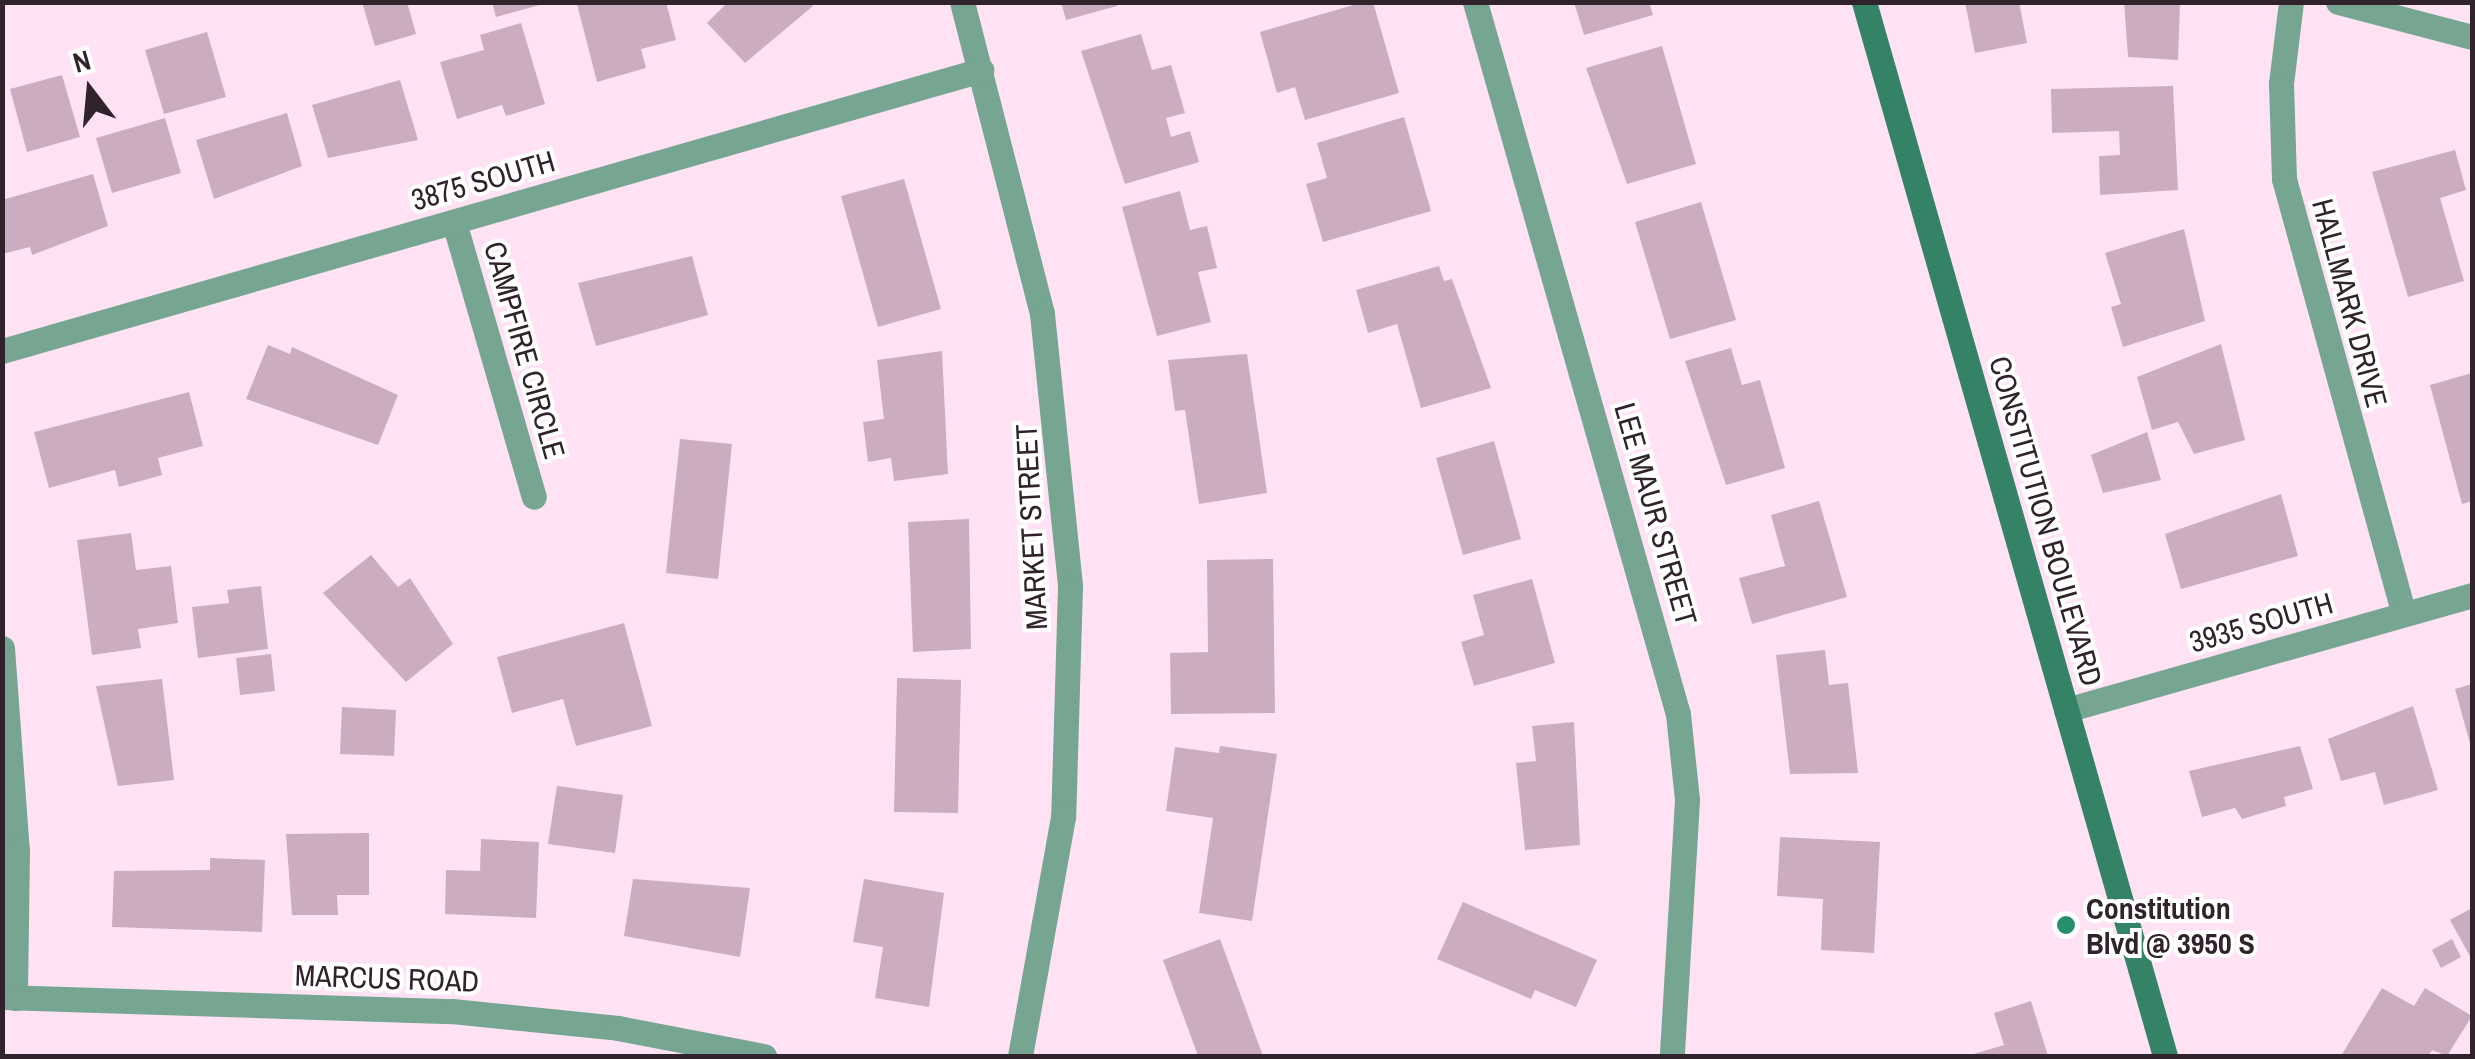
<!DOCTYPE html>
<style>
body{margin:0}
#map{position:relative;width:2475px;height:1059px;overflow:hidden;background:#ffe3f5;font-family:"Archivo Narrow",sans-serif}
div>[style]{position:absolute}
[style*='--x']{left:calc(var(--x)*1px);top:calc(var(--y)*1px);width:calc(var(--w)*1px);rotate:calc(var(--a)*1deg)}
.building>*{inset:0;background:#ccacc1}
.street>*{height:25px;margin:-12.5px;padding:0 12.5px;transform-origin:12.5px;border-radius:12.5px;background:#76a692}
.secondary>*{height:25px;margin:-12.5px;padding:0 12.5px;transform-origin:12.5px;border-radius:12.5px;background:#348367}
.dots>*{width:28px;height:28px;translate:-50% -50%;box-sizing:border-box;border:5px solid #fff;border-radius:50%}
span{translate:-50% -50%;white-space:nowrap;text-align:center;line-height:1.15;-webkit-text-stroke:8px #fff;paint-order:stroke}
.street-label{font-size:30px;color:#30232b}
.poi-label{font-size:30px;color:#30232b;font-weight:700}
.left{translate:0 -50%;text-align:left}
.frame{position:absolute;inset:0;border:5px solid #30232b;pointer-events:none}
.north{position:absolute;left:40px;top:40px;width:100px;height:100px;-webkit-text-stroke:8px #fff;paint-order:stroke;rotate:344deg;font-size:28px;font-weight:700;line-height:40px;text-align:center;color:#30232b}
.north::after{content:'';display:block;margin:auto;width:35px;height:45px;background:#30232b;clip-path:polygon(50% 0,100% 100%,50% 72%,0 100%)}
</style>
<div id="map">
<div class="building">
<div style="clip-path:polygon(362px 2px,407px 2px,416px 34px,375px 46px)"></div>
<div style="clip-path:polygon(492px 2px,543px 2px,543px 4px,496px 17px)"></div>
<div style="clip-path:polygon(583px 2px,666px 2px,676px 40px,641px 49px,646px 68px,597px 82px,577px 4px)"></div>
<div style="clip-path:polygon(728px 2px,809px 2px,813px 6px,745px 63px,707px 23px)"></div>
<div style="clip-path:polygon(1061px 2px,1117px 2px,1117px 6px,1066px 20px)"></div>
<div style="clip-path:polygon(1364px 2px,1373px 2px,1399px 93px,1305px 120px,1295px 87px,1277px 93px,1260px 32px)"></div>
<div style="clip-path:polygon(1574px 2px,1649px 2px,1653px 15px,1584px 35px)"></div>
<div style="clip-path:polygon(1965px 2px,2019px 2px,2027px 43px,1975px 53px)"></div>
<div style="clip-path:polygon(2124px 2px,2180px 2px,2178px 60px,2128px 57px)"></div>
<div style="clip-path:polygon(521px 23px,545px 104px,506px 116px,502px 105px,457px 119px,440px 62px,484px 50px,480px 35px)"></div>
<div style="clip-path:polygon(207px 32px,226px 97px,164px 114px,145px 50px)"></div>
<div style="clip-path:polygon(1141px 34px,1152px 70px,1171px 65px,1185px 113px,1166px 118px,1171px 137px,1190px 131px,1199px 162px,1125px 184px,1081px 51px)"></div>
<div style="clip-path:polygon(1662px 46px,1696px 164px,1627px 184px,1586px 68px)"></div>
<div style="clip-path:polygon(62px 75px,80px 137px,27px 152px,10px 89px)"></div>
<div style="clip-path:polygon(400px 80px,418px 140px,328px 158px,312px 105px)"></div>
<div style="clip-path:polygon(2173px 86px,2178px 190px,2100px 195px,2099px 156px,2120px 155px,2119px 131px,2052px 133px,2051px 89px)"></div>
<div style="clip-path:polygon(287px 113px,302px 166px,214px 199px,196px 140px)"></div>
<div style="clip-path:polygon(1404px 117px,1431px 211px,1323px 242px,1306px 184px,1327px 178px,1317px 143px)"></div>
<div style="clip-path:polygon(165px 118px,181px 173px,112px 193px,96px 138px)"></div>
<div style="clip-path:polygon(2455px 150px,2466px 190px,2440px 198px,2464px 281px,2408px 297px,2372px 172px)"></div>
<div style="clip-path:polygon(93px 174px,108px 226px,32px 255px,30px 247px,2px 254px,2px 200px)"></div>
<div style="clip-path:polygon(904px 179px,941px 309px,878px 327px,841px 196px)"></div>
<div style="clip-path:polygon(1180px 191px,1190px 230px,1207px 226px,1217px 268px,1198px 272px,1211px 322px,1157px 336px,1122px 207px)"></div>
<div style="clip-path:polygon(1701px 202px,1736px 320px,1670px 339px,1635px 222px)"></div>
<div style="clip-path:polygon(2184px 229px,2205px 321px,2123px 347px,2111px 307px,2121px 304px,2105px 253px)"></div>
<div style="clip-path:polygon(692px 256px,708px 315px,596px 346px,578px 283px)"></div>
<div style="clip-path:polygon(1439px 266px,1444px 281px,1452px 279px,1491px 388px,1421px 408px,1397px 324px,1368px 333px,1356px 290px)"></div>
<div style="clip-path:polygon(2221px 344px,2245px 440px,2194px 454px,2178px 422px,2152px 430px,2137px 377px)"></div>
<div style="clip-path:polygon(268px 345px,290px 354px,292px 347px,398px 395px,378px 445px,246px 399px)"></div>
<div style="clip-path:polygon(1731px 348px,1742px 385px,1760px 380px,1785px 468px,1726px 485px,1685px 361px)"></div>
<div style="clip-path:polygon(942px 351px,948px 474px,894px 481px,891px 458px,868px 462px,863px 422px,884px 419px,877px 360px)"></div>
<div style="clip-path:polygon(1247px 354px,1267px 493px,1199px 504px,1185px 410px,1175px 411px,1168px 360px)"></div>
<div style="clip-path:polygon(2472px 373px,2472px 501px,2462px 504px,2430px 385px)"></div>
<div style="clip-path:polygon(189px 392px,203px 446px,158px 458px,162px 475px,119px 487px,115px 470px,49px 488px,34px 432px)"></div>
<div style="clip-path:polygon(2147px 432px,2161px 480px,2103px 493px,2091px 455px)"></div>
<div style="clip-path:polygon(680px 439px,732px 444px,718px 579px,666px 573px)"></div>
<div style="clip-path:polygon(1494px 441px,1521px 539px,1463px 555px,1436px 458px)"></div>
<div style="clip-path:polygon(2281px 494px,2298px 556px,2181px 589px,2165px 534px)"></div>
<div style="clip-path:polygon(1819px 501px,1847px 597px,1752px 624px,1739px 578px,1785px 566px,1771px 515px)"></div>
<div style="clip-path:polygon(969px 519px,971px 649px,913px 652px,908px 522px)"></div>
<div style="clip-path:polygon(131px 533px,136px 570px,171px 566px,178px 623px,138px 629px,141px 648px,92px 655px,77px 540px)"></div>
<div style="clip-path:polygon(371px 555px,398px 587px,410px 578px,453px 644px,406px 682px,323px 593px)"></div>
<div style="clip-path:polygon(1273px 559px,1275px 713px,1171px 714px,1170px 653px,1208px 652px,1207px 560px)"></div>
<div style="clip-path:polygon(1532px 579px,1555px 663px,1474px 686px,1461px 642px,1484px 635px,1473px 595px)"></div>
<div style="clip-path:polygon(261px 586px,268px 649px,198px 658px,192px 607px,229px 603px,227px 590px)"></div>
<div style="clip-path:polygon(624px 623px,652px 726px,576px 746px,563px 699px,512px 713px,497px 657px)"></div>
<div style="clip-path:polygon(1825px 650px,1829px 685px,1848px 683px,1858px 773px,1790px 774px,1776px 655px)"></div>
<div style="clip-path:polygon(271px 654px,275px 691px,240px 695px,236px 658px)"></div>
<div style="clip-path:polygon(897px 678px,961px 680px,958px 813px,894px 812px)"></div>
<div style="clip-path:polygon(162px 679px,174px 780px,118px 786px,96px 686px)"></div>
<div style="clip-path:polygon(2472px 684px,2472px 746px,2471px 747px,2455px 689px)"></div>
<div style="clip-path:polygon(2413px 706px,2438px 790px,2384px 805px,2375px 772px,2341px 781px,2328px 739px)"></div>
<div style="clip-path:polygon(342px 707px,396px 710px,394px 756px,340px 754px)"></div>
<div style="clip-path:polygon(1574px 722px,1580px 845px,1525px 850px,1516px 763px,1536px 761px,1532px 726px)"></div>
<div style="clip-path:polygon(1220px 746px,1277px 754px,1252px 921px,1199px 913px,1213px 818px,1166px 811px,1175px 747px,1219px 753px)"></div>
<div style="clip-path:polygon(2300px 746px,2313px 789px,2284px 797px,2286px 806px,2242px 819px,2235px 808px,2202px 817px,2189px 771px)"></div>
<div style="clip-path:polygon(557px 786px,623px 795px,615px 853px,548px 844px)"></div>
<div style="clip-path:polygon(369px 833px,369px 895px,337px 895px,338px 915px,292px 915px,286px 834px)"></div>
<div style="clip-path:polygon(1780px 837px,1880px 842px,1874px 953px,1821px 950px,1823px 899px,1777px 896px)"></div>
<div style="clip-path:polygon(481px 839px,539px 842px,536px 918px,445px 914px,446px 870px,480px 871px)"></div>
<div style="clip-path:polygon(210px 858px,265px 860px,262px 932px,112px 927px,114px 871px,210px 870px)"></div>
<div style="clip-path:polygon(633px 879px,750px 888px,740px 957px,624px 936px)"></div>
<div style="clip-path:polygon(864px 879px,944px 893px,929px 1007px,875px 998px,883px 947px,853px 942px)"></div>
<div style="clip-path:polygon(1463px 902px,1597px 960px,1576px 1007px,1535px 990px,1531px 999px,1437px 959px)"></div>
<div style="clip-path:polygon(2472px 908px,2472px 960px,2450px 920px)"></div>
<div style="clip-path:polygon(1220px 939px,1263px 1056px,1198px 1056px,1163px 960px)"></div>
<div style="clip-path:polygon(2452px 939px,2461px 957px,2441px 968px,2432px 950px)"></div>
<div style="clip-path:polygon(2382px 988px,2414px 1006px,2425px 988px,2472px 1016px,2447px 1056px,2432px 1050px,2428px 1056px,2341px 1056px)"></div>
<div style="clip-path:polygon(2031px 1001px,2048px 1056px,1967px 1056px,2004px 1045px,1994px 1013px)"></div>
</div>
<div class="street">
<div style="--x:962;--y:2;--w:322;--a:75.6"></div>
<div style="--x:1042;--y:314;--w:274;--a:84.1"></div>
<div style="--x:1070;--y:587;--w:230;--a:91.7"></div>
<div style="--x:1063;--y:817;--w:243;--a:100.2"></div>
<div style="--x:1475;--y:2;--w:740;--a:74.09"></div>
<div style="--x:1678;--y:714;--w:86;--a:84"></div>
<div style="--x:1687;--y:800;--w:256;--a:93.4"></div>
<div style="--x:2291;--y:2;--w:83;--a:97"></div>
<div style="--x:2281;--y:84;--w:95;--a:88.2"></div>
<div style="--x:2284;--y:179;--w:451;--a:74.6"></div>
<div style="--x:2338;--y:2;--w:138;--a:14.6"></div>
<div style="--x:454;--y:222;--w:286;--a:73.8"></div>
<div style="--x:2;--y:351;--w:1019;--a:-16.01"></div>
<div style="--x:2;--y:648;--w:203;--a:85.8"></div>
<div style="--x:17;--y:850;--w:148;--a:90.8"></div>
<div style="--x:2066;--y:710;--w:422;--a:-15.8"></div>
<div style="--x:2;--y:997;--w:450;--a:1.8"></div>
<div style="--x:452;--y:1011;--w:167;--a:5.8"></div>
<div style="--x:618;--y:1028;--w:149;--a:10.9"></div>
</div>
<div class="secondary">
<div style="--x:1864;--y:2;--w:1096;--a:74.06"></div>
</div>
<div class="dots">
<div style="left:2066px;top:925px;background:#26906d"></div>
</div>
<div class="street-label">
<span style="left:483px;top:180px;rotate:-16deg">3875 SOUTH</span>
<span style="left:2350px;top:303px;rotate:75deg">HALLMARK DRIVE</span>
<span style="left:525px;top:350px;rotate:74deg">CAMPFIRE CIRCLE</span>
<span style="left:1656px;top:514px;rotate:74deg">LEE MAUR STREET</span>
<span style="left:2046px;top:521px;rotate:74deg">CONSTITUTION BOULEVARD</span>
<span style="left:1031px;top:527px;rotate:-93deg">MARKET STREET</span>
<span style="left:2261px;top:622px;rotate:-16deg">3935 SOUTH</span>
<span style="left:387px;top:978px;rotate:2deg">MARCUS ROAD</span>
</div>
<div class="poi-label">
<span class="left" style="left:2086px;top:925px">Constitution<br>Blvd @ 3950 S</span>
</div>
<div class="frame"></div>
<div class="north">N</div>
</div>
